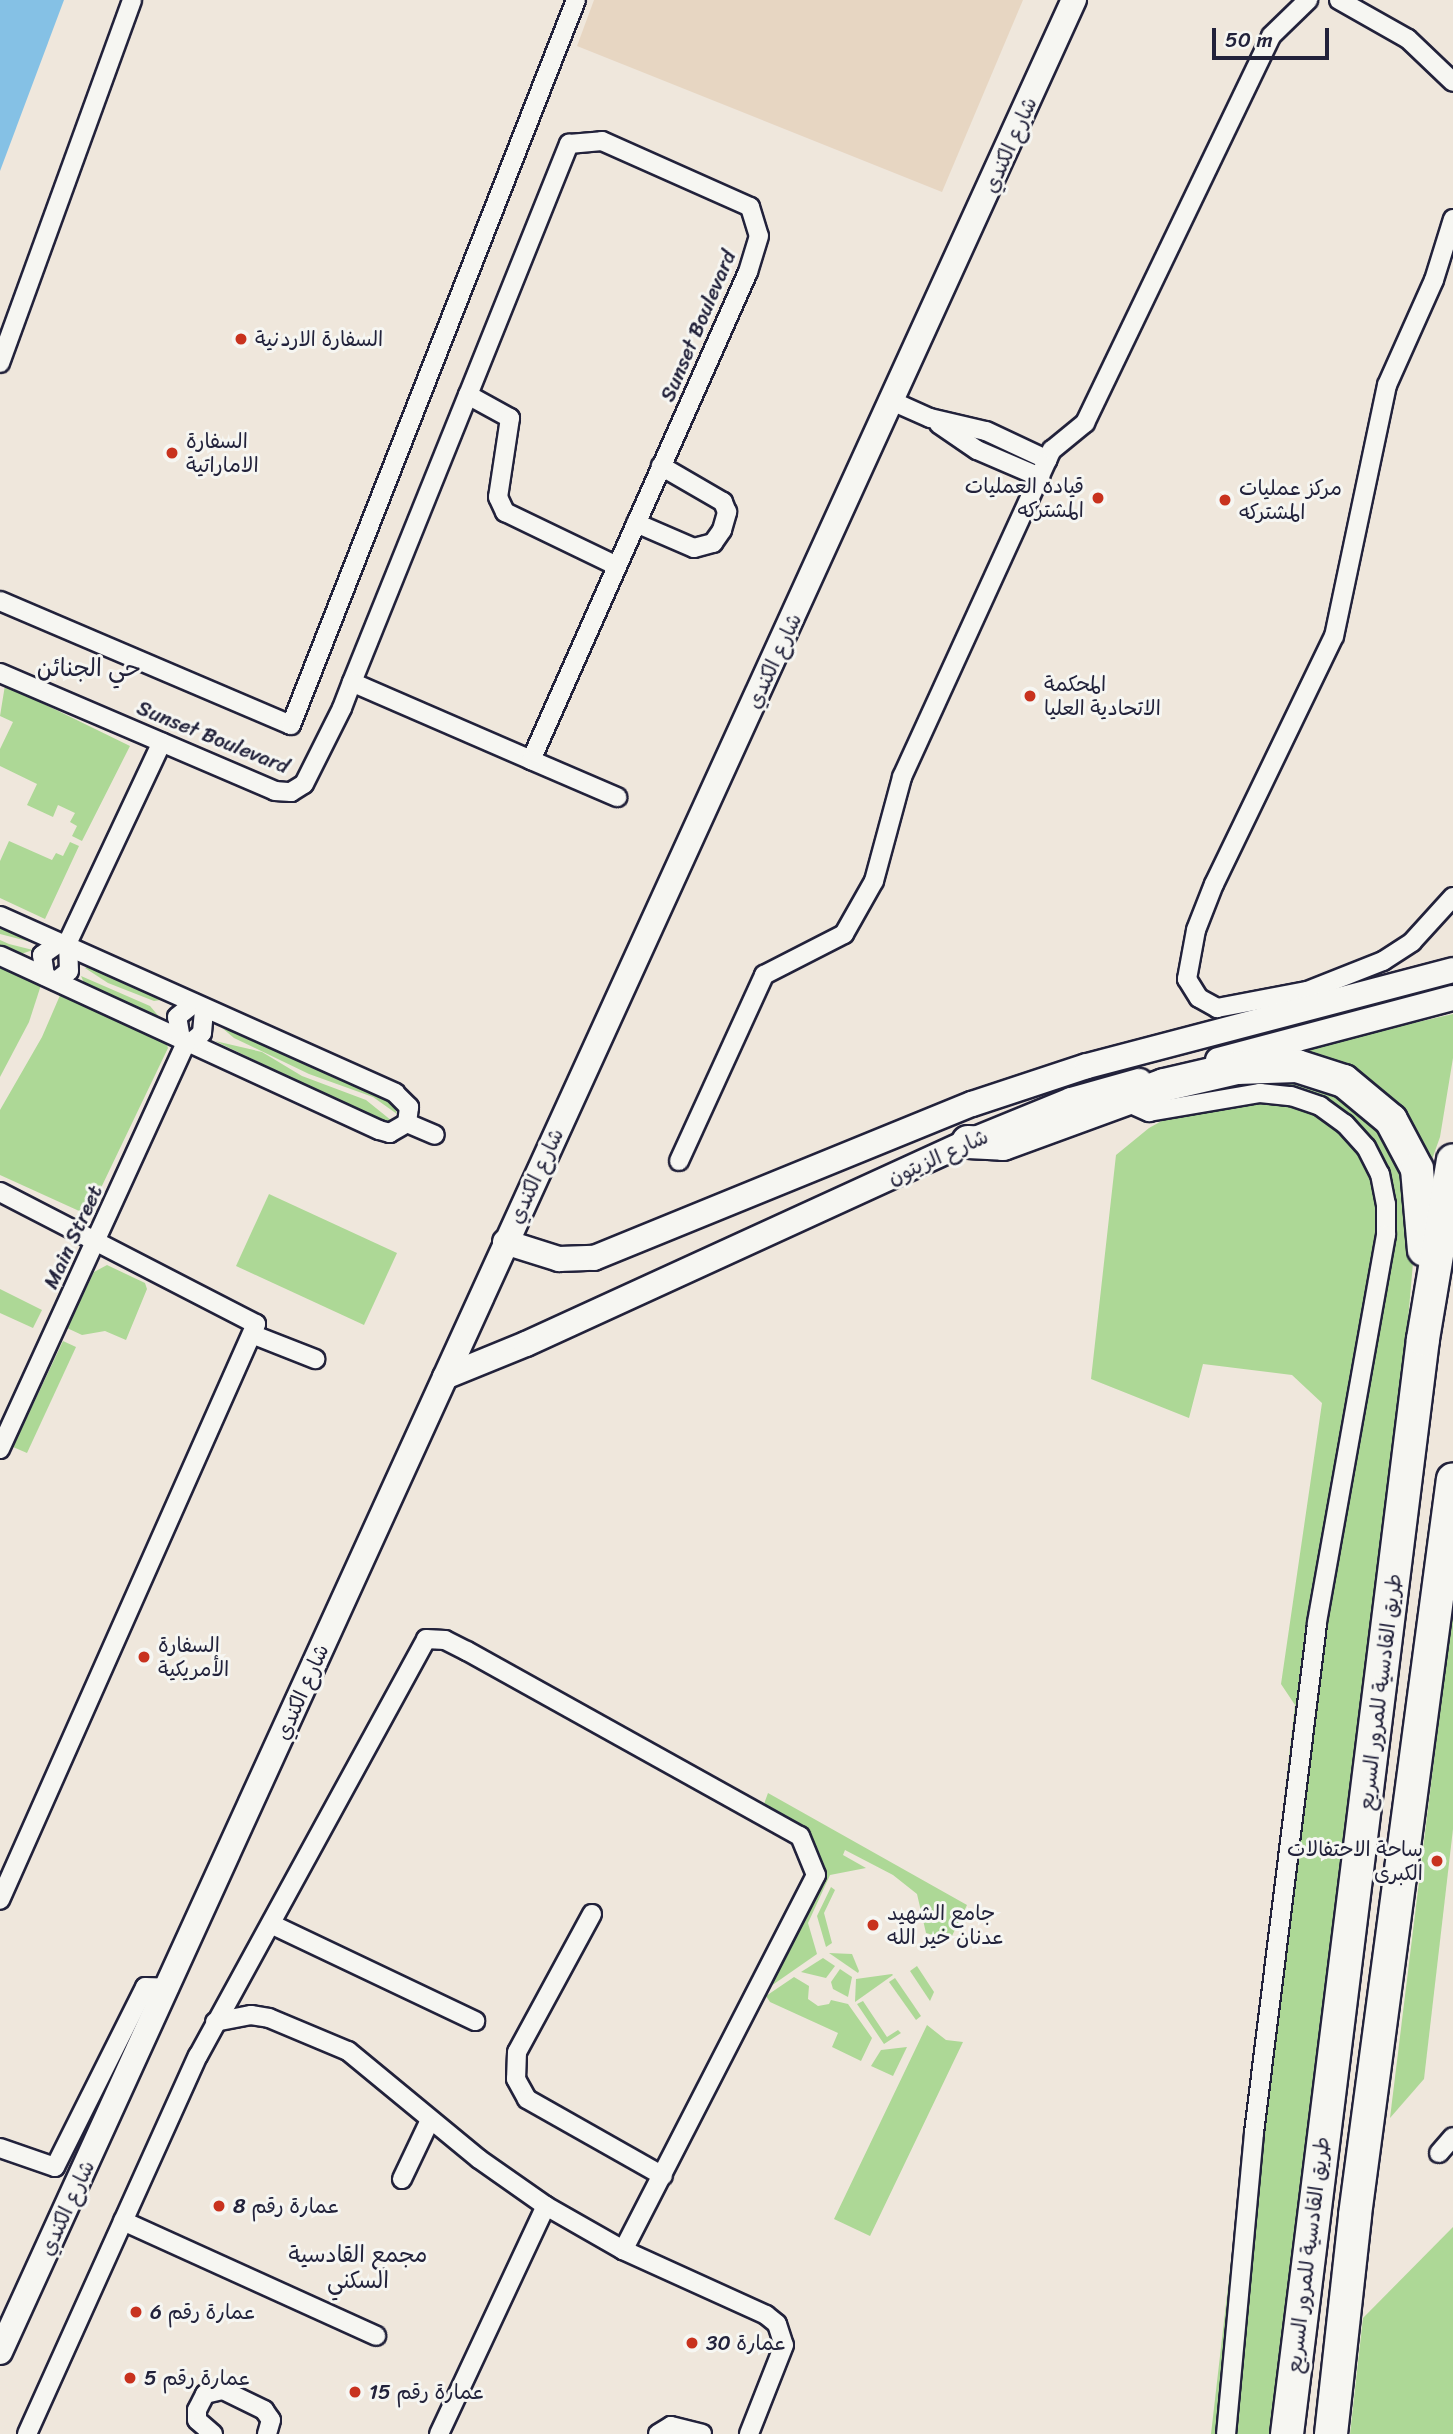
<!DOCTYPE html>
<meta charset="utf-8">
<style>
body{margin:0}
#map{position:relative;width:1453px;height:2434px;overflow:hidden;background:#efe7dc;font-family:Sriracha,"Playpen Sans Arabic",sans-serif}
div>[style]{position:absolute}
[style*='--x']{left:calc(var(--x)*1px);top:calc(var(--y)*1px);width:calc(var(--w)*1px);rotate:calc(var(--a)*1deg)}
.built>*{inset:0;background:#e7d6c2}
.green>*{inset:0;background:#add896}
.water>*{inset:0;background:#85c1e5}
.roads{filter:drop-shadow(2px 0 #22223b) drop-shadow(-2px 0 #22223b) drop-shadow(0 2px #22223b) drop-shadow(0 -2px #22223b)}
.street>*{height:18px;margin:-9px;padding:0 9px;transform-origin:9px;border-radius:9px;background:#f6f6f2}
.secondary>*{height:24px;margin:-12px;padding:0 12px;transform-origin:12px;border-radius:12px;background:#f6f6f2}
.highway>*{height:32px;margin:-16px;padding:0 16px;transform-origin:16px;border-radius:16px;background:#f6f6f2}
.dots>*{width:19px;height:19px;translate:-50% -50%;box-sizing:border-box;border:4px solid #f6f6f2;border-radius:50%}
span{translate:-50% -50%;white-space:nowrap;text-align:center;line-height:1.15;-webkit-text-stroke:6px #f6f6f2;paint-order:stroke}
.street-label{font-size:21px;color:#22223b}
.poi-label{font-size:21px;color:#22223b}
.left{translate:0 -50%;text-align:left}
.right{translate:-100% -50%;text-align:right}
.neighbourhood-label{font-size:23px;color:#22223b}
.quarter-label{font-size:24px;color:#22223b}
.scale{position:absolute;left:1212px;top:28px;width:117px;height:32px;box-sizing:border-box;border:4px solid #22223b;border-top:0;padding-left:9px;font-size:21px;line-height:24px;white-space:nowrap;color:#22223b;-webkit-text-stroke:5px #f6f6f2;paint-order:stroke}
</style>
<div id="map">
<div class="built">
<div style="clip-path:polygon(594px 0,1023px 0,942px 192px,577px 46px)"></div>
</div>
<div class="green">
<div style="clip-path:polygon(5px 685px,130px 746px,82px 841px,72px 836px,77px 826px,70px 822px,75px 813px,58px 805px,53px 817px,27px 805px,37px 784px,0 766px,0 749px,13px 722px,0 716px)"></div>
<div style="clip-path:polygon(9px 841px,52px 860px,56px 853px,63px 856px,70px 842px,79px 846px,45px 919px,0 898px,0 861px)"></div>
<div style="clip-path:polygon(0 922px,34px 940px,35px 943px,0 934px)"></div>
<div style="clip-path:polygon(0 940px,9px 944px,33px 950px,21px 954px,0 945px)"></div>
<div style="clip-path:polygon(0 965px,41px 985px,29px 1022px,0 1077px)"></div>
<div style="clip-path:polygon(89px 966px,167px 999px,154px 1001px,108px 983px,85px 968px)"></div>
<div style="clip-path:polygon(81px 976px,150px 1006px,161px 1019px,85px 985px)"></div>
<div style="clip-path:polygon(61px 993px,165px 1040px,168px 1048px,88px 1215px,0 1175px,0 1110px,42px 1037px)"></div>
<div style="clip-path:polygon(1453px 1014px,1453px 1058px,1440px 1137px,1419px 1196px,1393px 1488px,1277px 2434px,1211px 2434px,1295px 1705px,1281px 1684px,1322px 1403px,1292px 1375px,1203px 1364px,1189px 1418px,1091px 1379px,1116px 1155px,1149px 1128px,1286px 1052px)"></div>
<div style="clip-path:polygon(228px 1026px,393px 1103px,397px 1114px,373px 1097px,309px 1074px,234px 1038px,221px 1027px)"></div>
<div style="clip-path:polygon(215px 1041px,262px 1052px,302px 1076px,366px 1100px,392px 1121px,383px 1122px)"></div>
<div style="clip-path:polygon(269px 1194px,397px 1253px,364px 1325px,236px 1266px)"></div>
<div style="clip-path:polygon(107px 1265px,145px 1283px,147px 1289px,126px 1340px,105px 1331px,82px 1335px,67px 1328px,94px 1272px)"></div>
<div style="clip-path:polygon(0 1289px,42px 1310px,33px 1328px,0 1313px)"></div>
<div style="clip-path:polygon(63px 1341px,76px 1347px,27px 1453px,13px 1447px)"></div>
<div style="clip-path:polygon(1453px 1605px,1453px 1829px,1424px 2079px,1390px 2118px)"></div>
<div style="clip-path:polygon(768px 1793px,967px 1905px,950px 1940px,926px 1933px,917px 1894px,893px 1875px,845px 1850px,843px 1855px,866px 1868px,830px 1875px,808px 1923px,817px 1954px,771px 1986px,764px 1983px,821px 1870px,812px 1837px,803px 1826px,764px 1804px)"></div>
<div style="clip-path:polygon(831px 1887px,835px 1890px,824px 1913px,832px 1943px,826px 1947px,817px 1916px)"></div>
<div style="clip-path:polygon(829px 1953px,852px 1954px,859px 1971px,858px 1973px)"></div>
<div style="clip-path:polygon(823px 1958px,835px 1966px,826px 1978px,801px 1972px)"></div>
<div style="clip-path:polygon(917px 1966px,934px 1992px,930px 2001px,910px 1971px)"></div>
<div style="clip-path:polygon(840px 1969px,852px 1977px,848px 1997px,833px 1989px,831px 1982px)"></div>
<div style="clip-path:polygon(892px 1974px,893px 1975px,855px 2002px,856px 1979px)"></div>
<div style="clip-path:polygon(794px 1977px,809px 1986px,808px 1999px,818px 2006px,829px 2004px,831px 2000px,848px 2004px,872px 2038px,861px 2061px,832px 2047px,838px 2033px,770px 2002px,766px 1996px)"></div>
<div style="clip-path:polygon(895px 1978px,921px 2016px,916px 2020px,889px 1982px)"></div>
<div style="clip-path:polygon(863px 2001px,887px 2037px,898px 2030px,901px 2033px,884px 2044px,857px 2004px)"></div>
<div style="clip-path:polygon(927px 2025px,946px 2040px,963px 2042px,870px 2236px,834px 2219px)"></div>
<div style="clip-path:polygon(907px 2047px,893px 2076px,871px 2066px,881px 2050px)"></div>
<div style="clip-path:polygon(1453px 2227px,1453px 2434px,1350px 2434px,1363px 2318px)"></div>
</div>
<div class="water">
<div style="clip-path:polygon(0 0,64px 0,0 171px)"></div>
</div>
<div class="roads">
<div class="street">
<div style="--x:1339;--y:0;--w:79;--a:29.5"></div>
<div style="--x:1408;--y:39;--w:62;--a:43.7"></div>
<div style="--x:1453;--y:219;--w:64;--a:107.3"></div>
<div style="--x:1434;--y:280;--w:115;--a:114.1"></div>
<div style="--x:1387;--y:385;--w:257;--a:101.9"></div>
<div style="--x:1334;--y:636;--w:276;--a:115.8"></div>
<div style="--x:1214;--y:884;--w:49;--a:111.4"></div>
<div style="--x:1196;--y:930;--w:50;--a:100.4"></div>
<div style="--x:1187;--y:979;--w:22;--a:58"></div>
<div style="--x:1199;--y:998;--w:21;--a:29"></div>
<div style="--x:1217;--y:1008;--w:92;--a:-10.7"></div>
<div style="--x:1307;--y:991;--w:82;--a:-21.5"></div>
<div style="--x:1383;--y:961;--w:35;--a:-33"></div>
<div style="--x:1412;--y:942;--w:61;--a:-47.7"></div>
<div style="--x:0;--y:363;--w:386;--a:-70"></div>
<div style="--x:468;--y:395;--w:48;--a:28.7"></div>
<div style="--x:510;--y:418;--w:80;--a:98.6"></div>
<div style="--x:498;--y:497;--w:17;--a:65"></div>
<div style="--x:505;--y:512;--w:124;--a:25.7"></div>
<div style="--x:894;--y:402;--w:39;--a:24"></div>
<div style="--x:930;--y:418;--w:57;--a:13.1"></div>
<div style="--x:986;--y:431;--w:68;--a:25.1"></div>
<div style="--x:939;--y:424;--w:46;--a:34.4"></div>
<div style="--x:977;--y:450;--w:69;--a:23.2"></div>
<div style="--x:636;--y:523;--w:63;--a:23.3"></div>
<div style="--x:694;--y:548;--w:20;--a:-15"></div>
<div style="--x:713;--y:543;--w:16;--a:-55"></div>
<div style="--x:722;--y:530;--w:19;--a:-74"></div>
<div style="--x:727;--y:512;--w:11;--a:-112"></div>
<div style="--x:723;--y:502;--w:72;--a:-149.9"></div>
<div style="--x:0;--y:601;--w:316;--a:23.1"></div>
<div style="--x:291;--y:725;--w:779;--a:-68.54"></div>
<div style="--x:0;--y:673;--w:299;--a:23.2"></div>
<div style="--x:275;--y:791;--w:16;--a:4"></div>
<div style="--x:291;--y:792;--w:15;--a:-32"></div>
<div style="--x:304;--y:784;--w:85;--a:-63.4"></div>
<div style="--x:342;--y:708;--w:28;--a:-69"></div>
<div style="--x:352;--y:682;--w:310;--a:-68"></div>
<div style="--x:468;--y:395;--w:271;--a:-68.1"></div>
<div style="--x:569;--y:144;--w:33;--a:-5"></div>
<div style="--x:602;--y:141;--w:162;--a:24"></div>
<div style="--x:750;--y:207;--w:30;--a:73"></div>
<div style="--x:759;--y:236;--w:38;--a:107"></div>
<div style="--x:748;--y:272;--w:534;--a:113.97"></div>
<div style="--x:531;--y:760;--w:195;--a:-156.5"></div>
<div style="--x:531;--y:760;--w:94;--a:23.3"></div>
<div style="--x:0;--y:916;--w:433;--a:24.1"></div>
<div style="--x:395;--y:1093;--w:20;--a:45"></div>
<div style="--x:409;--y:1107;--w:16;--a:97"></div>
<div style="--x:407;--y:1123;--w:20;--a:150"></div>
<div style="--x:390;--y:1133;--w:11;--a:-165"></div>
<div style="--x:379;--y:1130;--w:417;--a:-155.3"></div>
<div style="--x:66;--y:946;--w:225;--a:-64.8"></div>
<div style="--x:45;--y:976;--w:21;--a:-98"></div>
<div style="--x:42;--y:955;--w:21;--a:-35"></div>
<div style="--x:56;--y:981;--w:16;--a:-38"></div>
<div style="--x:69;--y:971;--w:24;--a:-92"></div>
<div style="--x:181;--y:1039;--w:22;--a:-100"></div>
<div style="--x:177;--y:1017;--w:22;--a:-39"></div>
<div style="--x:189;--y:1044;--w:17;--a:-40"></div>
<div style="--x:202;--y:1033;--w:25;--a:-85"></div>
<div style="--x:1122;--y:1100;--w:30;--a:24"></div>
<div style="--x:1149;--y:1112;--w:113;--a:-9.7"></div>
<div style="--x:1260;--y:1093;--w:31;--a:6"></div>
<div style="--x:1291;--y:1096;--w:31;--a:19"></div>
<div style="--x:1320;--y:1106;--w:31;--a:36"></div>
<div style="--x:1345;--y:1124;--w:31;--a:48"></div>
<div style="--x:1366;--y:1147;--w:30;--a:63"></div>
<div style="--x:1380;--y:1174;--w:31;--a:79"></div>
<div style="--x:1386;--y:1204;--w:31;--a:90"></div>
<div style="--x:1386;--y:1235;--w:395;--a:100.1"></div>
<div style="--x:1317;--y:1624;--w:513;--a:97.06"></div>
<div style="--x:1254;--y:2133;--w:302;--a:95.3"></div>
<div style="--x:407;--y:1123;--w:30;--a:23"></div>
<div style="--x:679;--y:1161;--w:205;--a:-65.4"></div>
<div style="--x:764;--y:975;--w:90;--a:-27.1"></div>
<div style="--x:844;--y:934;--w:61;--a:-60.5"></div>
<div style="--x:874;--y:881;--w:108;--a:-74.9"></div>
<div style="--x:902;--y:777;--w:360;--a:-65.4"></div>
<div style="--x:1052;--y:450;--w:43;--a:-39.3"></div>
<div style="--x:1085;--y:423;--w:429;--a:-64.3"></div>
<div style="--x:1271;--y:36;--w:52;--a:-44.2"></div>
<div style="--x:0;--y:1192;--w:288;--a:27.3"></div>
<div style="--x:256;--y:1324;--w:630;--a:113.96"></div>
<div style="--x:254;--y:1335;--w:66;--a:21.5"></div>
<div style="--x:0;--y:1449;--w:447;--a:-65.4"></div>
<div style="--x:592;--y:1914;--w:157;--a:118.5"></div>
<div style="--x:517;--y:2052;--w:27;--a:92"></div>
<div style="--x:516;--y:2079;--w:23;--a:61"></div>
<div style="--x:527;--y:2099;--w:156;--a:29.5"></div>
<div style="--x:273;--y:1925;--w:224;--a:25.4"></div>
<div style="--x:215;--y:2022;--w:37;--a:-11"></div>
<div style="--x:251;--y:2015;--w:18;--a:9"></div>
<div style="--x:269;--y:2018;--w:86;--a:22.7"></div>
<div style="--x:348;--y:2051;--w:170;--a:39.5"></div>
<div style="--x:479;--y:2159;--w:82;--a:35"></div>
<div style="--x:546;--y:2206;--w:89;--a:29.7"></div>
<div style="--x:623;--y:2250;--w:157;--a:24.4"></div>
<div style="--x:766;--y:2315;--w:14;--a:39"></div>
<div style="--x:777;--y:2324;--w:22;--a:72"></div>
<div style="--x:784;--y:2345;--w:96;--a:111.5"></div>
<div style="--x:0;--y:2148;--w:58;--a:19.1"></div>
<div style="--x:55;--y:2167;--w:201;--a:-63.4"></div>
<div style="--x:145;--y:1987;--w:24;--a:2"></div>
<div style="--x:1439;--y:2153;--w:21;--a:-49"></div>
<div style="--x:402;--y:2179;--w:65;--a:-64.6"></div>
<div style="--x:123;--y:2221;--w:278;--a:24.4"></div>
<div style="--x:27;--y:2434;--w:415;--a:-65.7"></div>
<div style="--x:198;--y:2056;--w:475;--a:-61.3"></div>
<div style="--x:426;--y:1639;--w:19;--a:3"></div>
<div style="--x:445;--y:1640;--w:25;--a:27"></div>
<div style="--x:467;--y:1651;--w:381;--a:29.1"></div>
<div style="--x:800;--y:1836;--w:42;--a:67.7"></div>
<div style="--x:816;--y:1875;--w:422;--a:117.2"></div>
<div style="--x:213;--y:2434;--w:21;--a:-139"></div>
<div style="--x:197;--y:2420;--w:10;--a:-90"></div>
<div style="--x:197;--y:2410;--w:18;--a:-63"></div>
<div style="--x:205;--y:2394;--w:18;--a:-13"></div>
<div style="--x:223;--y:2390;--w:46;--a:26"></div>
<div style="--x:264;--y:2410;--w:12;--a:55"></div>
<div style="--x:271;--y:2420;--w:15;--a:106"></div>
<div style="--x:439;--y:2434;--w:252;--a:-64.9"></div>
<div style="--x:658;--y:2434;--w:15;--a:-32"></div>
<div style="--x:671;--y:2426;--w:32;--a:14"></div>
</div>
<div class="secondary">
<div style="--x:1218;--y:1060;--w:243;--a:-14.8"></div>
<div style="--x:505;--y:1242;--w:57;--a:17.5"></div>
<div style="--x:559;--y:1259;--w:35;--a:-2"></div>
<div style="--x:594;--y:1258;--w:408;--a:-22.2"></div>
<div style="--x:972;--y:1104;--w:121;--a:-18.3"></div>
<div style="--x:1087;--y:1066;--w:378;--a:-14.7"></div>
<div style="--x:445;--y:1377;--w:87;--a:-22.2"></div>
<div style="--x:526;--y:1344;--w:486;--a:-24.6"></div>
<div style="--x:968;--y:1142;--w:111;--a:-22.2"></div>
<div style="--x:1071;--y:1100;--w:71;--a:-15.6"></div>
<div style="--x:0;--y:2352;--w:2586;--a:-65.46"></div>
</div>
<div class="highway">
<div style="--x:968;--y:1142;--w:35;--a:3"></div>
<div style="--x:1003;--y:1144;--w:171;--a:-20.1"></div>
<div style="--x:1164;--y:1085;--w:75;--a:-13.1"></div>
<div style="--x:1237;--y:1068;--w:60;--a:-1.9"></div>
<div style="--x:1297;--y:1066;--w:49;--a:17.7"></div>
<div style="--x:1344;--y:1081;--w:61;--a:39.7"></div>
<div style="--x:1391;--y:1120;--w:55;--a:62"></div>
<div style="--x:1417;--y:1169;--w:81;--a:85.1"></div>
<div style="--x:1287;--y:2434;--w:1103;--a:-82.92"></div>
<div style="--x:1423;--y:1339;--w:181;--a:-80.5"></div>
<div style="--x:1331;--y:2434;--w:220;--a:-83.7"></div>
<div style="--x:1355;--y:2215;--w:742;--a:-82.42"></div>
</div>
</div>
<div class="dots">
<div style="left:241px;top:339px;background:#c8321e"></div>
<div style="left:172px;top:453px;background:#c8321e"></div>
<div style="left:1098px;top:498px;background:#c8321e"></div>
<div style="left:1225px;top:500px;background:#c8321e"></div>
<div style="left:1030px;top:696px;background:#c8321e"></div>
<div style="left:144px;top:1657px;background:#c8321e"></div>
<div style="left:1437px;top:1861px;background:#c8321e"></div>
<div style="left:873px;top:1925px;background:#c8321e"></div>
<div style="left:219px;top:2206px;background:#c8321e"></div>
<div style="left:136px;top:2312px;background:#c8321e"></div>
<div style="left:692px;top:2343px;background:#c8321e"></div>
<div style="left:130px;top:2378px;background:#c8321e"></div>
<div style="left:355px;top:2392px;background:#c8321e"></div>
</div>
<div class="street-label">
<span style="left:1010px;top:145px;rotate:-66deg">شارع الكندي</span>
<span style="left:698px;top:326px;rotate:-67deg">Sunset Boulevard</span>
<span style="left:774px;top:661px;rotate:-65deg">شارع الكندي</span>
<span style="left:213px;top:737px;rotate:22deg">Sunset Boulevard</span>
<span style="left:938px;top:1157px;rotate:-24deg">شارع الزيتون</span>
<span style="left:536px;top:1176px;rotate:-65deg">شارع الكندي</span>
<span style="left:73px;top:1237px;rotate:-65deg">Main Street</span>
<span style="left:302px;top:1692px;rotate:-66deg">شارع الكندي</span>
<span style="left:1380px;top:1692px;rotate:-83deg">طريق القادسية للمرور السريع</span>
<span style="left:67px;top:2208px;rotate:-65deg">شارع الكندي</span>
<span style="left:1308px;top:2255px;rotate:-83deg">طريق القادسية للمرور السريع</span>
</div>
<div class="poi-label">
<span class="left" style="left:255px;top:339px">السفارة الاردنية</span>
<span class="left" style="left:186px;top:453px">السفارة<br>الاماراتية</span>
<span class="right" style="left:1084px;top:498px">قياده العمليات<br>المشتركه</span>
<span class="left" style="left:1239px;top:500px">مركز عمليات<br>المشتركه</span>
<span class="left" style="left:1044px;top:696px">المحكمة<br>الاتحادية العليا</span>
<span class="left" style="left:158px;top:1657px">السفارة<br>الأمريكية</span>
<span class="right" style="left:1423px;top:1861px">ساحة الاحتفالات<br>الكبرى</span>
<span class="left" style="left:887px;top:1925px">جامع الشهيد<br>عدنان خير الله</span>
<span class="left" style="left:233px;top:2206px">عمارة رقم 8</span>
<span class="left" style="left:150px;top:2312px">عمارة رقم 6</span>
<span class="left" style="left:706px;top:2343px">عمارة 30</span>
<span class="left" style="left:144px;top:2378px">عمارة رقم 5</span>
<span class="left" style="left:369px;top:2392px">عمارة رقم 15</span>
</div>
<div class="neighbourhood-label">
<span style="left:358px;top:2268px">مجمع القادسية<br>السكني</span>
</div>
<div class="quarter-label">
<span style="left:89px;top:669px">حي الجنائن</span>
</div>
<div class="scale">50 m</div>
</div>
